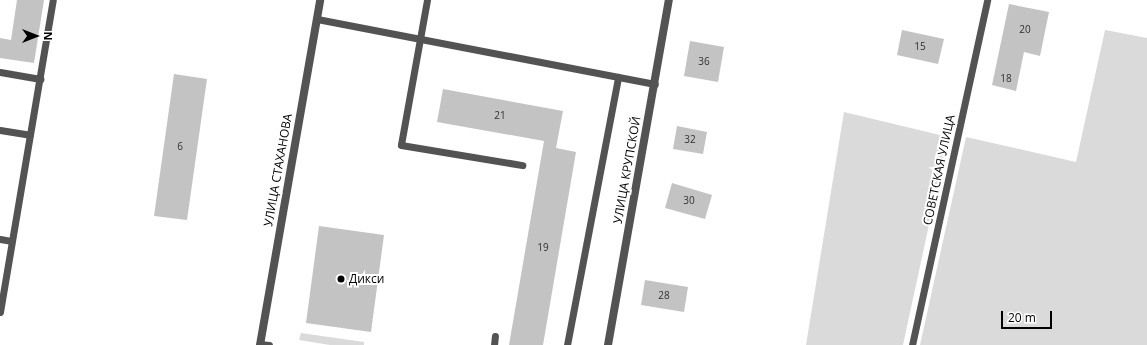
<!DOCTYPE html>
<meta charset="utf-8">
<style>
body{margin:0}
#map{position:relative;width:1147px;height:345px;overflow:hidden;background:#fff;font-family:"Open Sans",sans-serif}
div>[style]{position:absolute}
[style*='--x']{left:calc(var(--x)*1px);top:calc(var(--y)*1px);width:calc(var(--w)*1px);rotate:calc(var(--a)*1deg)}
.green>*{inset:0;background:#dadada}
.building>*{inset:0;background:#c3c3c3}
.lane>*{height:7px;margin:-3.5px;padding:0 3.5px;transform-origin:3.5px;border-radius:3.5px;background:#535353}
.street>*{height:8px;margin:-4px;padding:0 4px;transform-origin:4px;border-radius:4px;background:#535353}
.dots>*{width:11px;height:11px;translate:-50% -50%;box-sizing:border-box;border:2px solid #fff;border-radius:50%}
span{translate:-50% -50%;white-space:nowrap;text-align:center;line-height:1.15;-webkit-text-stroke:4px #fff;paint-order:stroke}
.number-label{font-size:10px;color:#313131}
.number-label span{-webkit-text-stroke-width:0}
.street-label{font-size:12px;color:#000}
.poi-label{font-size:12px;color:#000}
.left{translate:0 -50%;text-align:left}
.north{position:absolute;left:16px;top:16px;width:40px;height:40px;-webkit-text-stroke:3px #fff;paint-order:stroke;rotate:90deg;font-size:11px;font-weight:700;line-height:16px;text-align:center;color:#000}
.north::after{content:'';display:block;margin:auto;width:14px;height:18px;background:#000;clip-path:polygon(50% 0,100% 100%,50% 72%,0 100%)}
.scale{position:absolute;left:1001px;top:311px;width:51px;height:18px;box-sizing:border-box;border:2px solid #000;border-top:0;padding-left:5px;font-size:12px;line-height:14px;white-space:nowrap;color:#000;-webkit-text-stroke:3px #fff;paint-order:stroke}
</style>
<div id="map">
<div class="green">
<div style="clip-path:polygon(1105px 30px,1147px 38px,1147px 345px,920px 345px,966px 137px,1076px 162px)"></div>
<div style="clip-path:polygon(844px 112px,948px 137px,903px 345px,806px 345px)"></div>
<div style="clip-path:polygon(301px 333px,364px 342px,364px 345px,330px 345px,299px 340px)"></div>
</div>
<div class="building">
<div style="clip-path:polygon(17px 0,44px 0,34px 63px,0 58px,0 38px,11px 40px)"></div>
<div style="clip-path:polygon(1009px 4px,1049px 12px,1040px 56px,1024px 52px,1016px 91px,992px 85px)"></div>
<div style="clip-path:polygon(902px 30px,944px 39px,938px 64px,897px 55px)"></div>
<div style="clip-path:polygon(690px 41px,724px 47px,718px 82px,684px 76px)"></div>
<div style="clip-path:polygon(174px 74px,207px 79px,187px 220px,154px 216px)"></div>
<div style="clip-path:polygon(443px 89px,563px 111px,556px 148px,576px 152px,543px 345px,509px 345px,544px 141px,437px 122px)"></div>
<div style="clip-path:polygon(677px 126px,707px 132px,703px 154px,673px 149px)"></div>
<div style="clip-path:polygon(672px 183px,712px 195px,705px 219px,665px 208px)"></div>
<div style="clip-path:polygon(319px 226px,384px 235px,371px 332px,306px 323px)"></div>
<div style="clip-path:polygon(645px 280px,688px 287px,684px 312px,641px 305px)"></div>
</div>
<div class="lane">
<div style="--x:427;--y:0;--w:147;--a:100.2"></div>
<div style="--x:401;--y:145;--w:123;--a:9.4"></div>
<div style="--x:317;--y:19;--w:344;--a:10.9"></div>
<div style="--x:0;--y:72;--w:41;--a:9.9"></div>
<div style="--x:0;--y:130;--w:30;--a:9"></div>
<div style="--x:0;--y:239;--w:11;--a:10"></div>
<div style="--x:0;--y:312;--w:316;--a:-80.4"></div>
<div style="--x:260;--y:344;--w:9;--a:6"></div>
<div style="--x:494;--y:345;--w:9;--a:-84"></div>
<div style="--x:567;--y:345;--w:273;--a:-79.2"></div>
<div style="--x:912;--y:345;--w:353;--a:-77.7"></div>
</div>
<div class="street">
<div style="--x:260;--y:345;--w:350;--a:-80.1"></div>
<div style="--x:608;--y:345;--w:350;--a:-80"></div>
</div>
<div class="dots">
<div style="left:341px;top:279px;background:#000"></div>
</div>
<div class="number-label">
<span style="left:1025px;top:30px">20</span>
<span style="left:920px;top:47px">15</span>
<span style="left:704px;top:62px">36</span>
<span style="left:1006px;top:79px">18</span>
<span style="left:500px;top:116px">21</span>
<span style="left:690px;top:140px">32</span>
<span style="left:180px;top:147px">6</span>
<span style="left:689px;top:201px">30</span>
<span style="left:543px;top:248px">19</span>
<span style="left:664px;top:296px">28</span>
</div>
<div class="street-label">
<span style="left:278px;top:170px;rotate:-80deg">УЛИЦА СТАХАНОВА</span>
<span style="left:627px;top:170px;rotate:-80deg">УЛИЦА КРУПСКОЙ</span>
<span style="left:939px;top:170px;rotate:-78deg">СОВЕТСКАЯ УЛИЦА</span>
</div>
<div class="poi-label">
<span class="left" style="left:349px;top:279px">Дикси</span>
</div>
<div class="north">N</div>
<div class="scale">20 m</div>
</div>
